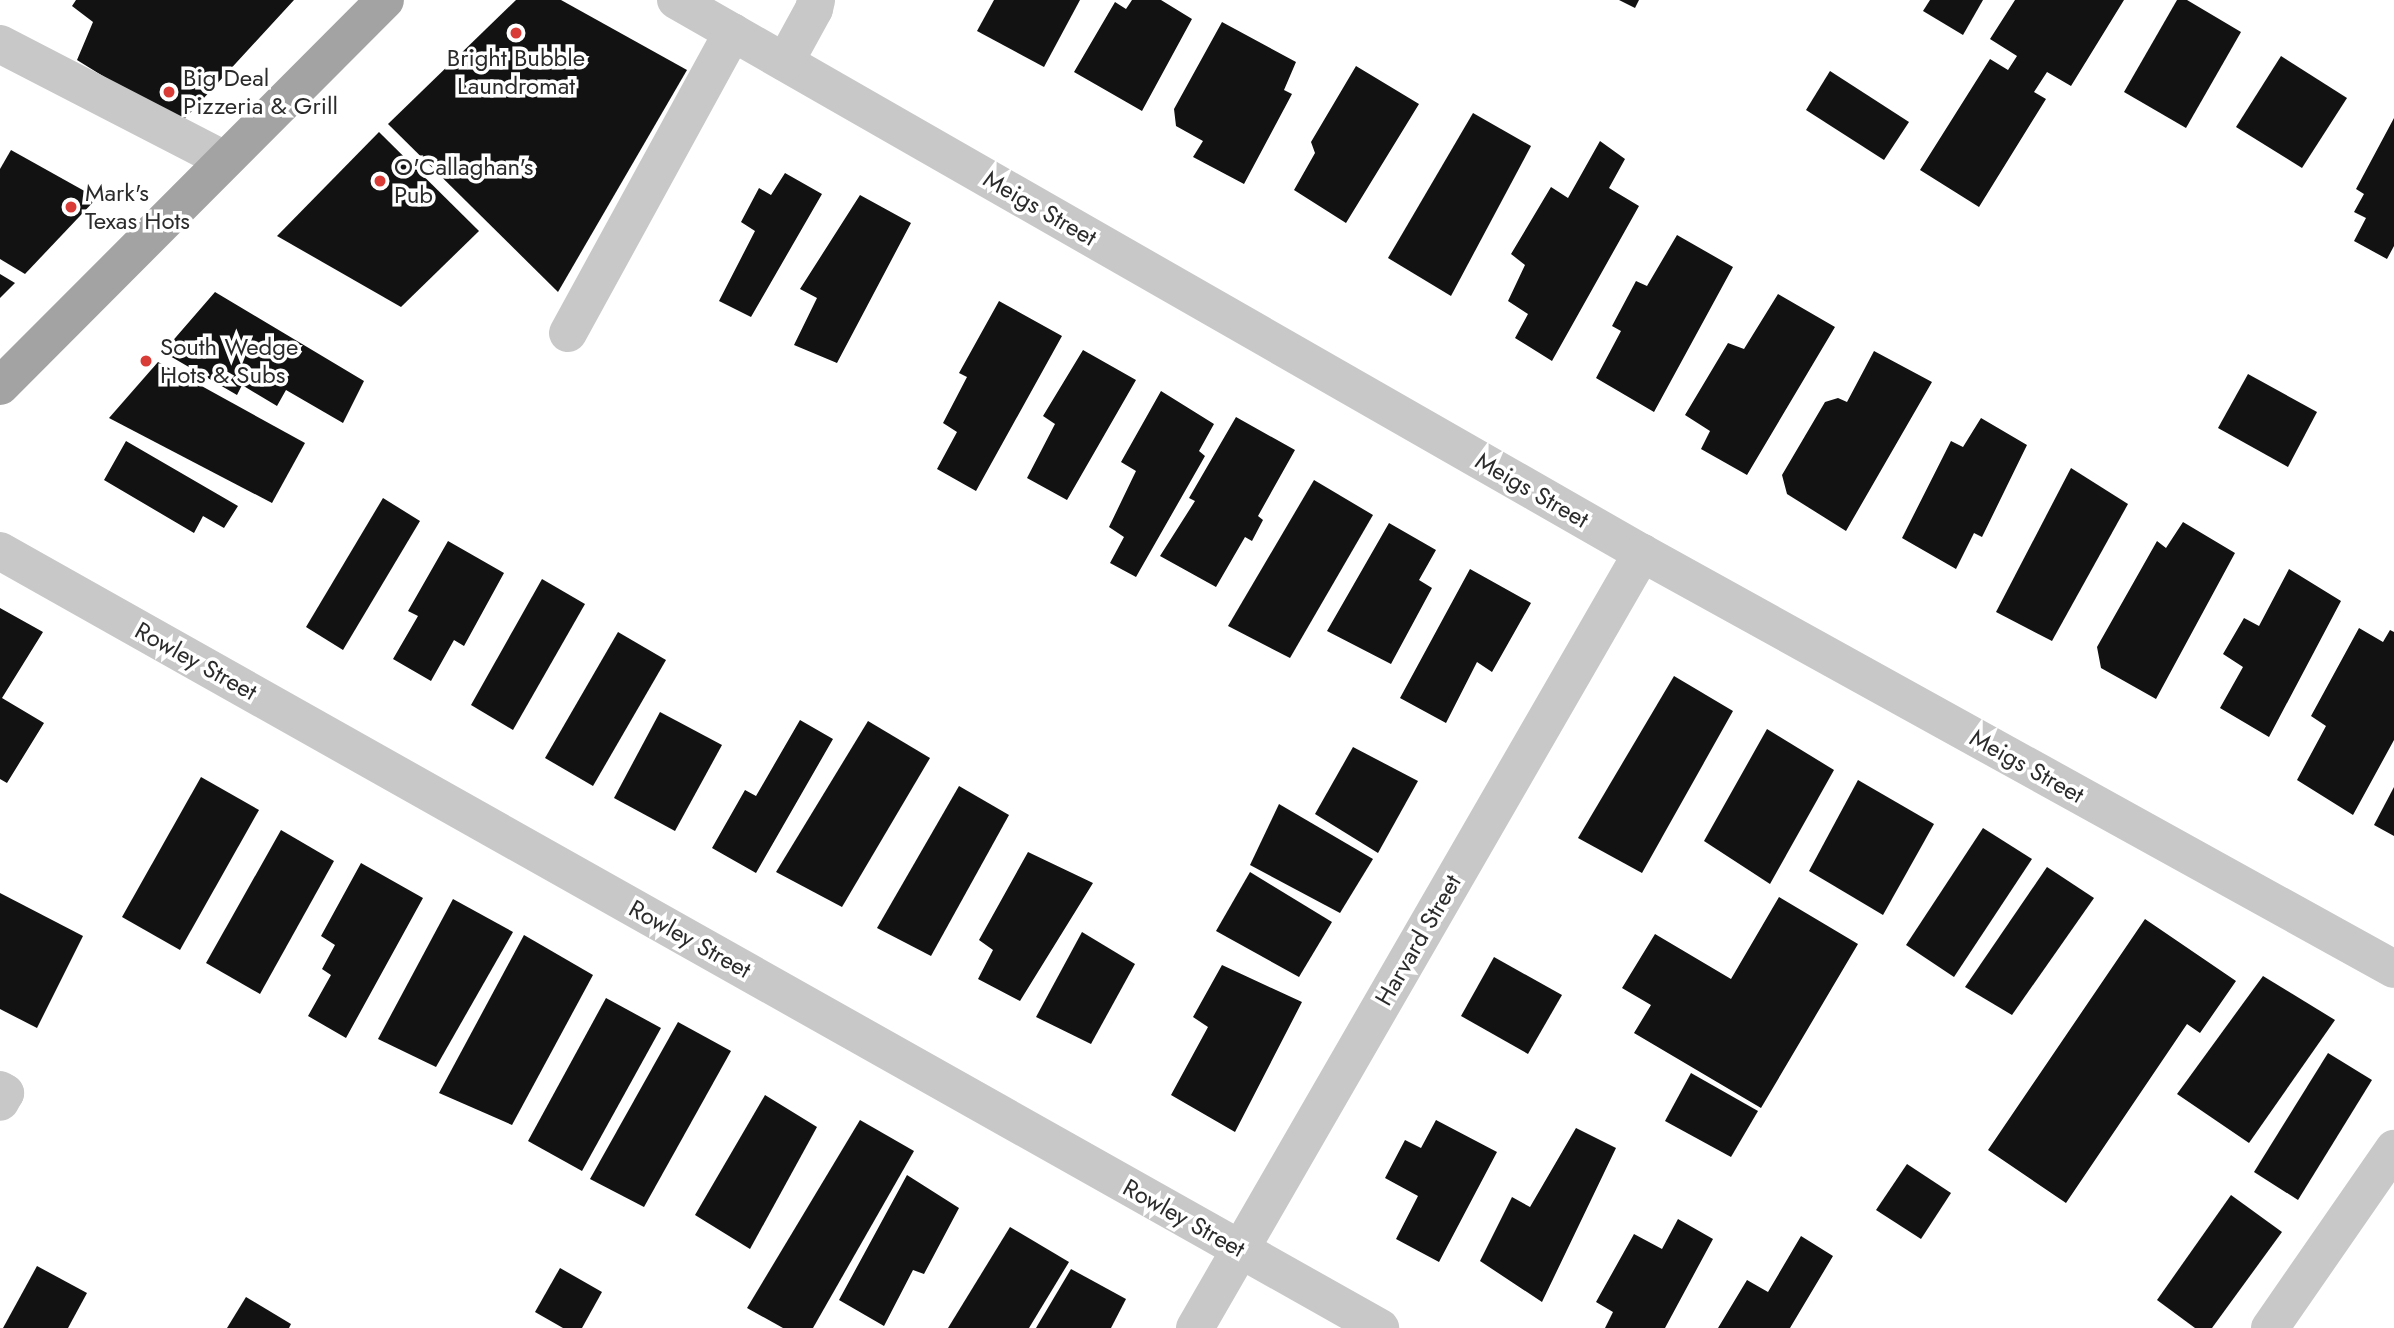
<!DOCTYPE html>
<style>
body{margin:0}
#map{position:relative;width:2394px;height:1328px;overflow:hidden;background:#fff;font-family:Jost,sans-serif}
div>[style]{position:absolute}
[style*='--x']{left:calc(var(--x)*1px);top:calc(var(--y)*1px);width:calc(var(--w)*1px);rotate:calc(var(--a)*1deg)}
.building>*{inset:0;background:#121212}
.minor>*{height:38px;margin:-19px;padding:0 19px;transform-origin:19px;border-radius:19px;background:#c8c8c8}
.major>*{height:38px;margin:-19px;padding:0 19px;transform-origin:19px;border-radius:19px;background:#a3a3a3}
.dots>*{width:19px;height:19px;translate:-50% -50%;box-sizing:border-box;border:4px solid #fff;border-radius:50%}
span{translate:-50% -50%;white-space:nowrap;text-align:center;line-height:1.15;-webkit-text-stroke:7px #fff;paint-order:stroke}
.poi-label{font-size:24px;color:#2b2b2b}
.left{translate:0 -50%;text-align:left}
.street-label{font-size:24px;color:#2b2b2b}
</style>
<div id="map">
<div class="building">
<div style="clip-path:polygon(76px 0,294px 0,180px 124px,77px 60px,93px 22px,72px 6px)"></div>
<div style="clip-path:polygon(516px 0,561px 0,687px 70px,558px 292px,388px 124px)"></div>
<div style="clip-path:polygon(994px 0,1080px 0,1044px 67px,977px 31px)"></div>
<div style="clip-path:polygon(1132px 0,1161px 0,1192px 19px,1142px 111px,1074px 72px,1115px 2px,1126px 9px)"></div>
<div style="clip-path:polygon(1619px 0,1639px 0,1635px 8px)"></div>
<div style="clip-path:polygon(1930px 0,1983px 0,1963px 35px,1923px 11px)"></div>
<div style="clip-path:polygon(2015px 0,2124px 0,2071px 86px,2047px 72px,2034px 92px,2046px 99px,1979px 207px,1920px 170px,1990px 59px,2008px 70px,2017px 56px,1990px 39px)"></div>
<div style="clip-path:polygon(2177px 0,2187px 0,2241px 32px,2186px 128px,2124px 92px)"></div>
<div style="clip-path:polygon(1222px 22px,1296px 62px,1284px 90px,1292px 94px,1244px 184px,1193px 157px,1203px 141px,1176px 126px,1174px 109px)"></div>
<div style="clip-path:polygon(2281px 56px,2347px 98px,2302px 168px,2236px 127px)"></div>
<div style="clip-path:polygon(1356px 66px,1419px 104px,1346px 223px,1294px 190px,1315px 153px,1311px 142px)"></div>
<div style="clip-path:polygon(1830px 71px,1909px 122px,1884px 160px,1806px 110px)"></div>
<div style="clip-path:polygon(1473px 113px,1531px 146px,1451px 296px,1388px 258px)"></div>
<div style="clip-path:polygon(2394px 118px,2394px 246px,2387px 259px,2354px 241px,2366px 218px,2354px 212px,2364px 194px,2356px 189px)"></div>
<div style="clip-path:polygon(379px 132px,479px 231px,401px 307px,277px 236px)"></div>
<div style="clip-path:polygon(1600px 141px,1625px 159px,1609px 188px,1639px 206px,1552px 361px,1515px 338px,1528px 314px,1508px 301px,1525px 265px,1511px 254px,1551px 187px,1568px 198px)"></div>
<div style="clip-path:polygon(11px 150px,97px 198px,25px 274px,0 259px,0 169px)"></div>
<div style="clip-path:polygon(785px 173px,822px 194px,751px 317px,719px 301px,755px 231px,741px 222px,759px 188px,771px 195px)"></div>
<div style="clip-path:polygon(860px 195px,911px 223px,837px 363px,794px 345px,817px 298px,800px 289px)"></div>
<div style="clip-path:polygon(1677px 235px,1733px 267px,1654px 412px,1596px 378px,1621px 331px,1612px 326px,1636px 281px,1647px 286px)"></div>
<div style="clip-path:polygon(0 274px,15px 283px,0 298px)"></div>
<div style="clip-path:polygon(215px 292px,364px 381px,343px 423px,286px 390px,277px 406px,242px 385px,237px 395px,163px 352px)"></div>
<div style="clip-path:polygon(1778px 294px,1835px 327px,1747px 475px,1701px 449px,1710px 431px,1685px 415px,1728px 343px,1744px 349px)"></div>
<div style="clip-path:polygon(999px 301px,1062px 336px,976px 491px,937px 469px,957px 432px,943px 423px,967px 377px,959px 373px)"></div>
<div style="clip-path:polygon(1083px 350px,1136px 380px,1067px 500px,1027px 478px,1055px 424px,1043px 416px)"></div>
<div style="clip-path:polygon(1874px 351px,1932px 382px,1846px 531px,1787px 494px,1782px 475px,1825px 402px,1838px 398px,1847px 402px)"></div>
<div style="clip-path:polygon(158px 362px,305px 443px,272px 503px,109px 418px)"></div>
<div style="clip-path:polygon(2248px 374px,2317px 412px,2288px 467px,2218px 428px)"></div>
<div style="clip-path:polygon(1161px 391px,1214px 424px,1199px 451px,1205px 456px,1136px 577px,1110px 563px,1124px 537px,1109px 527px,1136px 471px,1121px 462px)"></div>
<div style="clip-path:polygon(1236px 417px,1295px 450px,1258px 516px,1263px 520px,1252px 541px,1245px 537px,1216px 587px,1160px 556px,1195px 501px,1189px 498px)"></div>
<div style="clip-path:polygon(1981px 418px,2027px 445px,1982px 537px,1974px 533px,1956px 569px,1902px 538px,1951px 441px,1963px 447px)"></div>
<div style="clip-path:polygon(126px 441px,238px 506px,224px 528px,203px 516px,194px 533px,104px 480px)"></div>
<div style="clip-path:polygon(2071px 468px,2128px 504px,2052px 641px,1996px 612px)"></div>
<div style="clip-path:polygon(1314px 480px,1373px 515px,1290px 658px,1228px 626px)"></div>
<div style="clip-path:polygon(383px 498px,420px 521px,343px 650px,306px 627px)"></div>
<div style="clip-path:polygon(2183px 522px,2235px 553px,2156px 699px,2101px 668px,2097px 647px,2157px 541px,2166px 548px)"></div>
<div style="clip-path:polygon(1389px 523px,1436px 550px,1419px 580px,1432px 588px,1391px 664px,1327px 631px)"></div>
<div style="clip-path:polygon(448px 541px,504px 573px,464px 646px,454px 640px,431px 681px,393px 659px,418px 616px,408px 611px)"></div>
<div style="clip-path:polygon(1470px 569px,1531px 603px,1492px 672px,1477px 662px,1446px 723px,1400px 698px)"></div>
<div style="clip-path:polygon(2289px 569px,2341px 601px,2269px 737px,2220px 708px,2243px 667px,2223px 654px,2244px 618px,2259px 626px)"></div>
<div style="clip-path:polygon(542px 579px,585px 604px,513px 730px,471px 705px)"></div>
<div style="clip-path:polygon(0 608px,43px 632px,2px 698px,44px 723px,7px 783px,0 779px)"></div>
<div style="clip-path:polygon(2359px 628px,2383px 642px,2390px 630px,2394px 632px,2394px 740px,2353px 815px,2297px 780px,2326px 726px,2311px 716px)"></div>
<div style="clip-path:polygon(618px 632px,666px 660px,593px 786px,545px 758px)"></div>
<div style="clip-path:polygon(1674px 676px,1733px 711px,1642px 873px,1578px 838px)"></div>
<div style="clip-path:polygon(660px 712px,722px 745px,675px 831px,614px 798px)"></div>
<div style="clip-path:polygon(800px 720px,833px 739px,756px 873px,712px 848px,745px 790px,756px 796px)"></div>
<div style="clip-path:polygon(868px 721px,930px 758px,842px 907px,776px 872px)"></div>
<div style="clip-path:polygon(1767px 729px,1834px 770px,1770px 884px,1704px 841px)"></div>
<div style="clip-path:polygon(1353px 747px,1418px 781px,1378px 853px,1315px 814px)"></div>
<div style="clip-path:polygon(201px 777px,259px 810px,180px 950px,122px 917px)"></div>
<div style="clip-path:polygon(1858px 780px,1934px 824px,1883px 915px,1809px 871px)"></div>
<div style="clip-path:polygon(959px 786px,1009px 815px,931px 956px,877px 928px)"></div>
<div style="clip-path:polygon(2394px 787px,2394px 836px,2374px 825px)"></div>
<div style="clip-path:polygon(1279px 804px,1373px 859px,1340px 913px,1250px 865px)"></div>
<div style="clip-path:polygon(1983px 828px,2032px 859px,1954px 977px,1906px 945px)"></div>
<div style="clip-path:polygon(281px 830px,334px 861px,260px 994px,206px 963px)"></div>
<div style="clip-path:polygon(1028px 852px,1093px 883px,1020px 1001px,978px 979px,993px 950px,979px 940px)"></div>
<div style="clip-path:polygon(361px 863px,423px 898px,346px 1038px,308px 1016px,331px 975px,322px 969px,335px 945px,321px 936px)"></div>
<div style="clip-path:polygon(2047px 867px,2094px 898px,2012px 1015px,1965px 987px)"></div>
<div style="clip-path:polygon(1250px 872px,1332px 922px,1299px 977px,1216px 931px)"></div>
<div style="clip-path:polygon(0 893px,83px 936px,37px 1028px,0 1009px)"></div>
<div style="clip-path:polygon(1779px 897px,1858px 944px,1761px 1108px,1634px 1033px,1651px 1005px,1622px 988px,1655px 934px,1731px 979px)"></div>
<div style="clip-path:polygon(453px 899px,513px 932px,436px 1067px,378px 1039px)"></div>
<div style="clip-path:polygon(2145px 919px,2236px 981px,2200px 1033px,2187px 1024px,2066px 1203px,1988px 1150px)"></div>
<div style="clip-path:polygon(1082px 932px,1135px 964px,1091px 1044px,1036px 1017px)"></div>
<div style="clip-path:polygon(524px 935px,593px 975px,512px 1125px,439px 1093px)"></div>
<div style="clip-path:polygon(1494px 957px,1562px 995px,1528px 1054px,1461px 1016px)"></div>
<div style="clip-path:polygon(1222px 965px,1302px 1002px,1235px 1132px,1171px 1095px,1208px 1027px,1193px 1017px)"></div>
<div style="clip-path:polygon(2263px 976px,2335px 1020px,2249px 1143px,2177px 1094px)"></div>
<div style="clip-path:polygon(606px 998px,661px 1028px,582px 1171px,528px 1141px)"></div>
<div style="clip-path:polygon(678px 1022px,731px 1051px,644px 1207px,590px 1179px)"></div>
<div style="clip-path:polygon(2328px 1053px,2372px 1080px,2298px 1200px,2254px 1172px)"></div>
<div style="clip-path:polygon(1691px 1073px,1758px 1111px,1731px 1157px,1665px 1121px)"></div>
<div style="clip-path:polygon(765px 1095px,817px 1127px,750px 1249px,695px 1215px)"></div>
<div style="clip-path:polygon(860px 1120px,914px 1151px,813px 1328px,783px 1328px,747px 1308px)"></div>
<div style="clip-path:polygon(1436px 1120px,1497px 1152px,1439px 1262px,1396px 1239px,1418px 1196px,1385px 1178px,1405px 1140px,1421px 1148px)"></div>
<div style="clip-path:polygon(1576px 1128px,1616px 1148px,1542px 1302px,1480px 1261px,1512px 1197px,1530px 1207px)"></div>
<div style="clip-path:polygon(1907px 1164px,1951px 1193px,1921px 1239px,1876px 1210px)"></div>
<div style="clip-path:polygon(907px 1175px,959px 1208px,924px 1274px,913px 1270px,884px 1326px,839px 1300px)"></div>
<div style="clip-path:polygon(2231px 1195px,2282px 1232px,2212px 1328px,2195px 1328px,2157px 1300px)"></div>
<div style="clip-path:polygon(1678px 1219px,1713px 1239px,1665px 1328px,1605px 1328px,1613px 1312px,1596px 1302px,1634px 1234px,1662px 1249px)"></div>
<div style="clip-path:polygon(1010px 1227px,1069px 1262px,1029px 1328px,948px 1328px)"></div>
<div style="clip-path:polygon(1801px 1236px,1833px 1256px,1790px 1328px,1718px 1328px,1747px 1280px,1768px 1292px)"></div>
<div style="clip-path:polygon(37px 1266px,87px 1293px,68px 1328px,3px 1328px)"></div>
<div style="clip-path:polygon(560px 1268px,602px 1292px,582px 1328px,563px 1328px,535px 1312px)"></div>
<div style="clip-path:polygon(1071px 1269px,1126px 1299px,1111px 1328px,1036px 1328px)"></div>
<div style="clip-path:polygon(246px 1297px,291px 1324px,289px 1328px,227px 1328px)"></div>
</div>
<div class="minor">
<div style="--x:676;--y:0;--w:1113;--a:29.79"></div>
<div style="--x:1642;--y:553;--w:859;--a:28.95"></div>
<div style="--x:0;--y:44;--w:253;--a:27.3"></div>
<div style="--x:785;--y:62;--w:60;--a:-61.3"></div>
<div style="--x:814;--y:9;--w:9;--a:-77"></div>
<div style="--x:568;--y:333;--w:343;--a:-61.3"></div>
<div style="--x:0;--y:551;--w:1584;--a:29.38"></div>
<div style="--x:0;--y:1090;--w:6;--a:31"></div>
<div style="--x:5;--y:1093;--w:10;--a:119"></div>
<div style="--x:1195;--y:1328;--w:895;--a:-60.02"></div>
<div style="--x:2270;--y:1328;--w:218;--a:-55.3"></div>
</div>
<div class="major">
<div style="--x:0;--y:386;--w:545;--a:-45.07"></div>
</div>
<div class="dots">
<div style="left:516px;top:33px;background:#d93b37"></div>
<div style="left:169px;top:92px;background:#d93b37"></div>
<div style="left:380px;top:181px;background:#d93b37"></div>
<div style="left:71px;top:207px;background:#d93b37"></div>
<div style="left:146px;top:361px;background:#d93b37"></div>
</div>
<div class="poi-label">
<span style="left:516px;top:72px">Bright Bubble<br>Laundromat</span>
<span class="left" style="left:183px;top:92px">Big Deal<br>Pizzeria &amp; Grill</span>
<span class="left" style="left:394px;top:181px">O'Callaghan's<br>Pub</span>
<span class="left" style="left:85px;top:207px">Mark's<br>Texas Hots</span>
<span class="left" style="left:160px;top:361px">South Wedge<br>Hots &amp; Subs</span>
</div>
<div class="street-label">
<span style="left:1040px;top:208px;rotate:30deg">Meigs Street</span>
<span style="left:1532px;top:490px;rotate:30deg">Meigs Street</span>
<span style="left:196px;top:661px;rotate:29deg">Rowley Street</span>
<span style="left:2027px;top:766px;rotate:29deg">Meigs Street</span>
<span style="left:690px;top:939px;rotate:29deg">Rowley Street</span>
<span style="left:1418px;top:940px;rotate:-60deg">Harvard Street</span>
<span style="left:1184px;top:1218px;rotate:29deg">Rowley Street</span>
</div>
</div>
